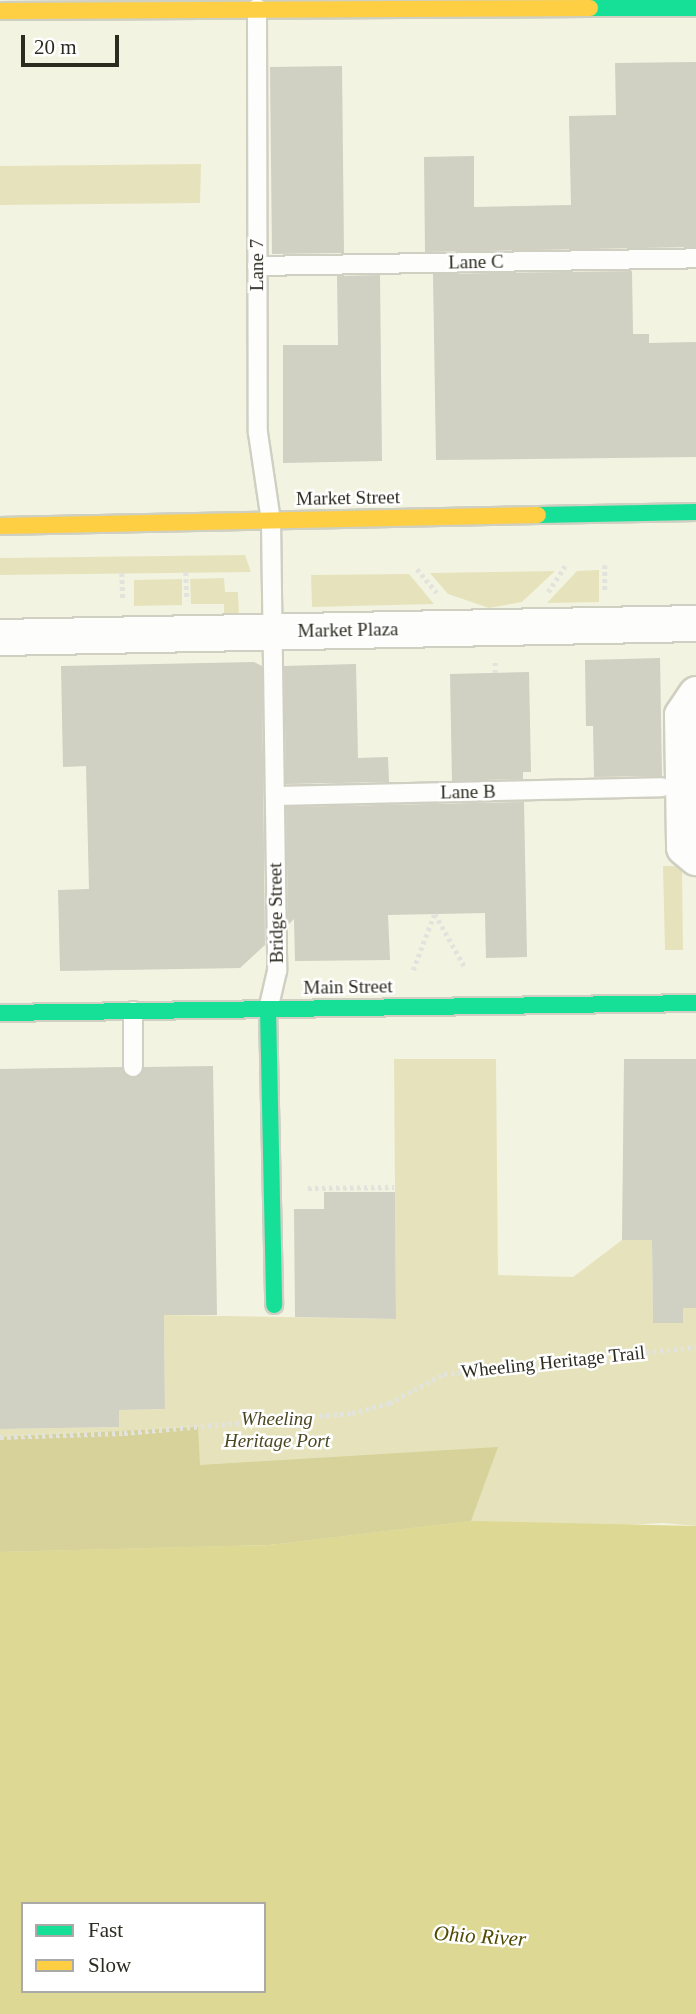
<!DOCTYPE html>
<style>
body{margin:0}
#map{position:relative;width:696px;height:2014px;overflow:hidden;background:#f3f3e2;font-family:"Times New Roman",serif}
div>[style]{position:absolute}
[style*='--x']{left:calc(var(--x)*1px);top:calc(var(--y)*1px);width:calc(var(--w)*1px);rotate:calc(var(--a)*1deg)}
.green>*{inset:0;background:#e6e3bc}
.forest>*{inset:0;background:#d6d299}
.water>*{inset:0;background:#ddd894}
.building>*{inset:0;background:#d0d0c3}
.path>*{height:4.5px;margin-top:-2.25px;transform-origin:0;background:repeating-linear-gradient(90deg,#e3e3dd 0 3.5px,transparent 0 7px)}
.roads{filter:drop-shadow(2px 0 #cfcfc2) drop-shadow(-2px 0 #cfcfc2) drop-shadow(0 2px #cfcfc2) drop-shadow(0 -2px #cfcfc2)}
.lane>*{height:18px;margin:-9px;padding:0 9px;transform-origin:9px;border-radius:9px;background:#fdfdfb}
.street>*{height:35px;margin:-17.5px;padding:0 17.5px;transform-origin:17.5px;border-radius:17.5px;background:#fdfdfb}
.fast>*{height:16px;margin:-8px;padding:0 8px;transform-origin:8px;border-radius:8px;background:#16e098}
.slow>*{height:16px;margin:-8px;padding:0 8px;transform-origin:8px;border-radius:8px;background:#ffcf43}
span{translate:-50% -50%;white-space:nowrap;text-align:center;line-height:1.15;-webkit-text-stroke:5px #fff;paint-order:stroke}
.street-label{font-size:19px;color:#2c2b20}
.park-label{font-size:19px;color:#4b4721;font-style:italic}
.water-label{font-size:21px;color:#504a00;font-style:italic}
.legend{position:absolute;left:21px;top:1902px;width:245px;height:91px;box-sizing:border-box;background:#fff;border:2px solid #abaaa6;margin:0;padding:9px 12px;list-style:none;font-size:21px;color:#2c2b20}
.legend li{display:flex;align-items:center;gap:14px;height:35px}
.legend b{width:35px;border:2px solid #abaaa6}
.scale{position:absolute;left:21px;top:35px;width:98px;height:32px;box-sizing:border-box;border:4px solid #2c2b20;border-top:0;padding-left:9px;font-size:21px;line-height:24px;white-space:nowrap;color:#2c2b20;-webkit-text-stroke:5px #fff;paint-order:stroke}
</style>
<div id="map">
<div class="green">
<div style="clip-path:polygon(201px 164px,200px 203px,0 205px,0 166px)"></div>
<div style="clip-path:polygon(245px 555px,251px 572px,0 575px,0 558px)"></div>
<div style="clip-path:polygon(599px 570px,599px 602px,547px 603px,577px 571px)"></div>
<div style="clip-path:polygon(555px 571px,522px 602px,489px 608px,448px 594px,430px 573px)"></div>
<div style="clip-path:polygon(409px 574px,434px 604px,312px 607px,311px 575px)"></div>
<div style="clip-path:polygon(224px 578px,225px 592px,238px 592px,239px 617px,224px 617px,224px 604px,191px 604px,190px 579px)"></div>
<div style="clip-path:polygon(182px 579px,182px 605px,134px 606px,134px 580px)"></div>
<div style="clip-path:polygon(663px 866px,682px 866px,683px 950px,665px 950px)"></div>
<div style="clip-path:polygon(394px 1059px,496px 1059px,498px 1275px,573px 1277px,622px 1240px,652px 1240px,653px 1323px,682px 1323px,683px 1308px,696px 1308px,696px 1526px,663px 1523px,110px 1553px,0 1552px,0 1429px,119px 1427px,119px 1410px,165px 1409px,164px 1315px,396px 1319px)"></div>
</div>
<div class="forest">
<div style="clip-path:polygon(198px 1427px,200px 1465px,498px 1447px,471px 1521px,269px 1545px,0 1552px,0 1437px)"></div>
</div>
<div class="water">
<div style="clip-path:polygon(evenodd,471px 1521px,696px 1526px,696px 2014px,0 2014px,0 1552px,269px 1545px,471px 1521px,23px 1904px,264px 1904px,264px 1991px,23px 1991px,23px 1904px)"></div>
</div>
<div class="building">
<div style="clip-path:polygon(696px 62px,696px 247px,425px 252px,424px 157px,474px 156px,474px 207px,571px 205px,569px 116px,616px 115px,615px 63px)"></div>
<div style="clip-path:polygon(342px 66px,344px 253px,272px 254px,270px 67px)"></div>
<div style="clip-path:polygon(632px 271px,633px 334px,649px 334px,649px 343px,696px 342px,696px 457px,436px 460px,433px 274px)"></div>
<div style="clip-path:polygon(380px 275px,382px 461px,283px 463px,283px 345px,338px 345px,337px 276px)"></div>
<div style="clip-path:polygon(660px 658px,662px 776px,594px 777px,593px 726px,586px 726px,585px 660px)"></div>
<div style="clip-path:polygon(254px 662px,262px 666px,265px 945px,240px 968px,60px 971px,58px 890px,89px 889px,86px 766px,63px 767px,61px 666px)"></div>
<div style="clip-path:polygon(356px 664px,358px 758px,388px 757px,389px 782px,286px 784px,284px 666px)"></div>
<div style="clip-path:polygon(529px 672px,531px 772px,523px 772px,523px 779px,452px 781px,450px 674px)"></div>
<div style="clip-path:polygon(524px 802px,527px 957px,486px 958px,485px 913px,388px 915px,390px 960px,295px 961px,294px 919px,288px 925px,286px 807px)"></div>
<div style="clip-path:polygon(624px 1059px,696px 1059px,696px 1308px,683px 1308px,683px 1323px,653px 1323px,652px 1240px,622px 1240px)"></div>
<div style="clip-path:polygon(213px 1066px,217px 1315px,164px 1315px,165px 1409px,119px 1410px,119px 1427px,0 1429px,0 1069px,122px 1067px,134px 1078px,144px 1067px)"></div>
<div style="clip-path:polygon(324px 1192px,395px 1192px,396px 1319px,295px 1317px,294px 1209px,324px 1209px)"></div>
</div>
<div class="path">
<div style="--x:605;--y:565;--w:27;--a:90"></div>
<div style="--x:417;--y:569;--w:31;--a:50"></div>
<div style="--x:186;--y:572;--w:28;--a:88"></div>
<div style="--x:122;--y:573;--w:27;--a:88"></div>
<div style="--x:548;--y:592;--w:31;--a:-57"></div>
<div style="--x:495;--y:673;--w:13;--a:-90"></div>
<div style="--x:435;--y:914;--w:63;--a:60.6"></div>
<div style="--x:413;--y:970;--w:59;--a:-69.1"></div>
<div style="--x:308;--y:1188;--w:86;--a:-0.7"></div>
<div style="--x:0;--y:1437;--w:124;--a:-1.8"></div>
<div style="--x:124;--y:1433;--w:229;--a:-5"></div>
<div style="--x:352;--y:1413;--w:38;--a:-15"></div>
<div style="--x:389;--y:1403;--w:62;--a:-27.8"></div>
<div style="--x:444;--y:1374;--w:253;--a:-6.1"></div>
</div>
<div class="roads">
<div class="lane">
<div style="--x:257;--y:8;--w:425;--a:89.9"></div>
<div style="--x:258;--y:433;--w:89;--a:81.6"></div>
<div style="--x:271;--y:521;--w:450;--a:89.2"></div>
<div style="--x:277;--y:971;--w:39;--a:103"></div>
<div style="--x:257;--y:266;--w:439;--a:-1"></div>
<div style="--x:275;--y:796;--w:387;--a:-1.3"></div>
<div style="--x:133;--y:1011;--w:56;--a:90"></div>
</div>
<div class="street">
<div style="--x:0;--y:637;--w:696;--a:-1.15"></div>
<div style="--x:696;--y:694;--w:25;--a:124"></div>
<div style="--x:682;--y:715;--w:132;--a:89.1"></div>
<div style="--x:684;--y:847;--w:16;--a:40"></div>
</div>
<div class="fast">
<div style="--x:590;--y:8;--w:106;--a:0"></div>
<div style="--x:538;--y:515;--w:158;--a:-1.1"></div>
<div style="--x:268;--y:1009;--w:296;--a:88.8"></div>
<div style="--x:0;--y:1013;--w:696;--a:-0.82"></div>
</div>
<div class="slow">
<div style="--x:0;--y:11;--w:590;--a:-0.29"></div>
<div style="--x:0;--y:526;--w:538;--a:-1.17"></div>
</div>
</div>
<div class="street-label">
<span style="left:476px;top:262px;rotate:-1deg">Lane C</span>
<span style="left:257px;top:265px;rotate:-90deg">Lane 7</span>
<span style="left:348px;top:498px;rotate:-1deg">Market Street</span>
<span style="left:348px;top:630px;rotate:-1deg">Market Plaza</span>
<span style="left:468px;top:792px;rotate:-1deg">Lane B</span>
<span style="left:276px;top:913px;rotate:-91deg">Bridge Street</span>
<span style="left:348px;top:987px;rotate:-1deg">Main Street</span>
<span style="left:553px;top:1362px;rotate:-6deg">Wheeling Heritage Trail</span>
</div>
<div class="park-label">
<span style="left:277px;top:1430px">Wheeling<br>Heritage Port</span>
</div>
<div class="water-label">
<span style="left:480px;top:1936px;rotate:4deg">Ohio River</span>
</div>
<ul class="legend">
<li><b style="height:9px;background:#16e098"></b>Fast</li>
<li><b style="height:9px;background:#ffcf43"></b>Slow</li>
</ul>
<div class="scale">20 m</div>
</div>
